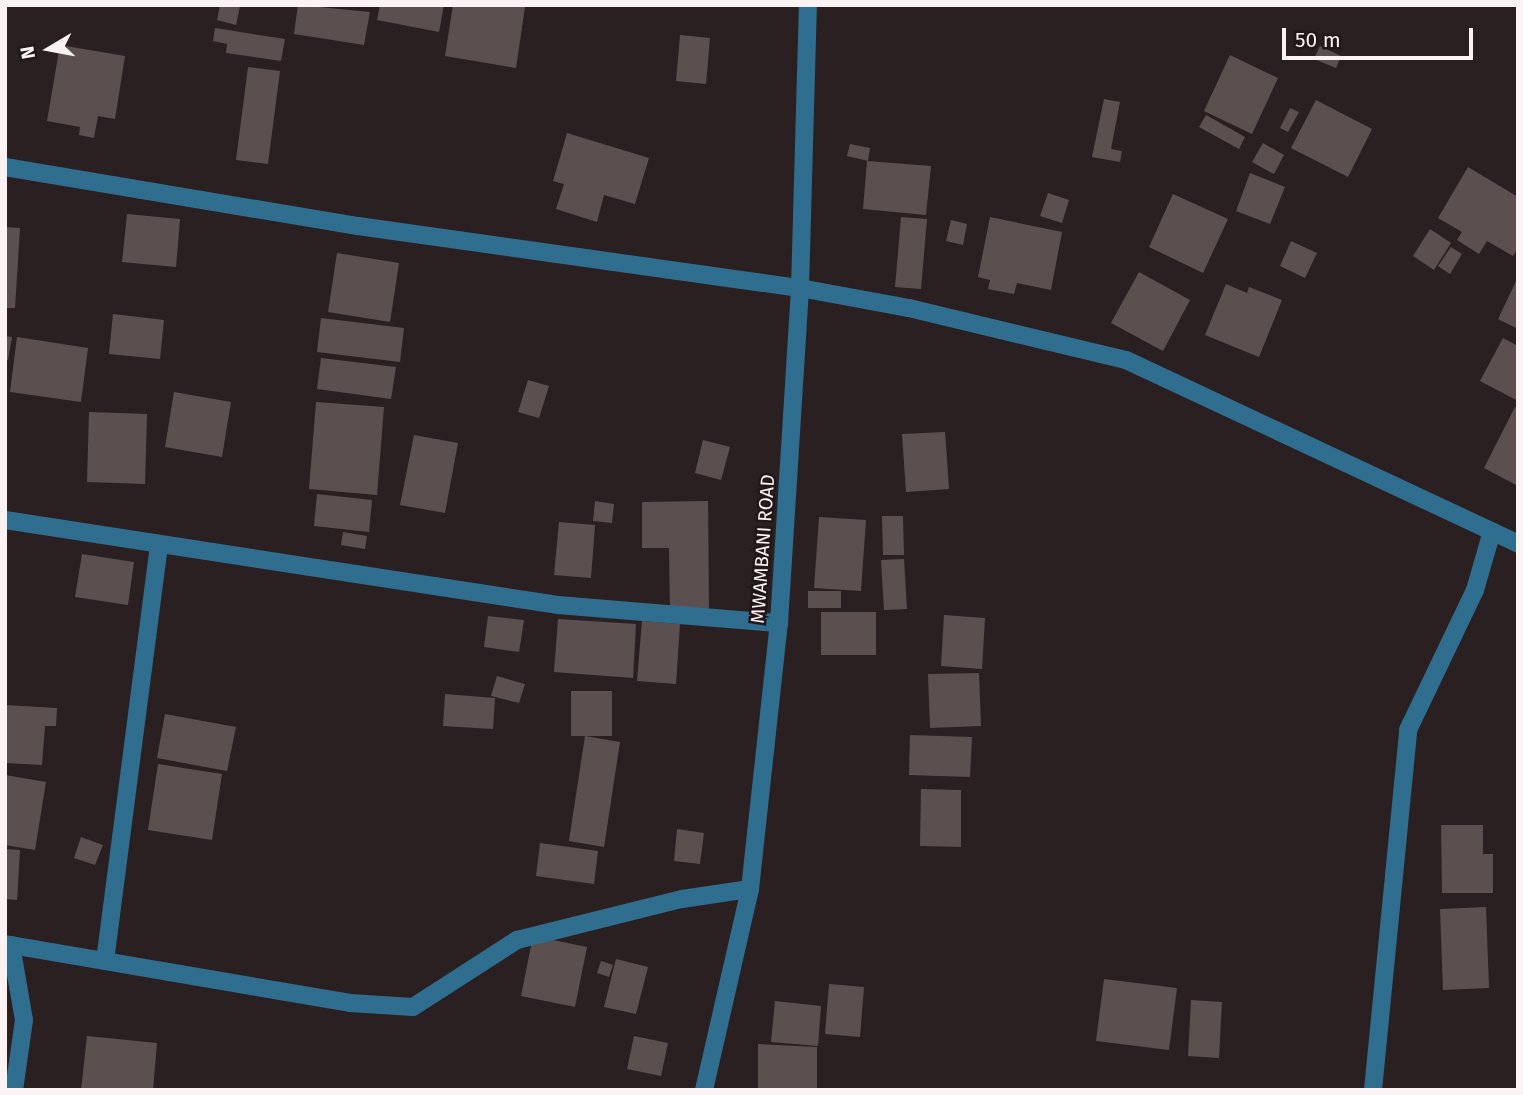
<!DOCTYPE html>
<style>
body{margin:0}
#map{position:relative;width:1523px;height:1095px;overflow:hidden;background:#2b2021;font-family:"Fira Sans",sans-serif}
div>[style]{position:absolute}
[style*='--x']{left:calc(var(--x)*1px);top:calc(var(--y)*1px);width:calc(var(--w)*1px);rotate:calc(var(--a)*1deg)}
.building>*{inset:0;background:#5c4f50}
.minor>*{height:18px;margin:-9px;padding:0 9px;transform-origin:9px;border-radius:9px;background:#306e8f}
span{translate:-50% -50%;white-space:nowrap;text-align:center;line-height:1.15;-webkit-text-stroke:5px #221718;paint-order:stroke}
.street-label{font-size:19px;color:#fbf3f3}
.frame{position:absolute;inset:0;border:7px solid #fbf3f3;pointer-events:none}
.north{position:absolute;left:14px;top:14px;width:70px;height:70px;-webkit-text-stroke:5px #221718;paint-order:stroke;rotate:260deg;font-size:19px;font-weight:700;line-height:28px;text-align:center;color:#fbf3f3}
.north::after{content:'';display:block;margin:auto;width:24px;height:32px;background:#fbf3f3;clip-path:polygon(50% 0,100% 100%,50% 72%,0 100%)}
.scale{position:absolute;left:1282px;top:28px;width:191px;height:32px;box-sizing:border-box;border:4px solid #fbf3f3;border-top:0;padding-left:9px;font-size:21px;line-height:24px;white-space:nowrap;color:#fbf3f3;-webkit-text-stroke:5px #221718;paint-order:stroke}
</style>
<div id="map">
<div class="building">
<div style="clip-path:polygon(220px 5px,240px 6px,236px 25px,217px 20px)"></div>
<div style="clip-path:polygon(298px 5px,370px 12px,364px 45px,294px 34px)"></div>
<div style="clip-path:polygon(380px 5px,444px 5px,439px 32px,377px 20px)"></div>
<div style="clip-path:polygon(453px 5px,525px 7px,516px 68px,445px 56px)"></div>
<div style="clip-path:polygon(215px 28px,285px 39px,281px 61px,226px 53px,227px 44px,213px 41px)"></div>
<div style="clip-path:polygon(680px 35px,710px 38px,706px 84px,676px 81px)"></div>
<div style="clip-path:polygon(60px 45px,125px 56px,115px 119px,98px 116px,94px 138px,79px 135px,80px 127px,47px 121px)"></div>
<div style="clip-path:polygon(1320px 46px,1341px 56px,1336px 68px,1314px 59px)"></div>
<div style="clip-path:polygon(1230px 55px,1278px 78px,1252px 134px,1204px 111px)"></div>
<div style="clip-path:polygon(248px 67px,280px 71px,268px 164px,236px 160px)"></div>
<div style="clip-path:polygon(1104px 99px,1120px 102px,1111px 149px,1122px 151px,1120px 162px,1092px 157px)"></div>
<div style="clip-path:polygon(1316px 100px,1372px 129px,1348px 177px,1291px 148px)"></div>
<div style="clip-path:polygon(1290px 108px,1299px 112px,1288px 132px,1280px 128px)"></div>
<div style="clip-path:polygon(1206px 115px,1245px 137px,1239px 149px,1199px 127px)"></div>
<div style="clip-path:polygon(567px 133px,649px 158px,635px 204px,604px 195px,597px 222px,556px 209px,564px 184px,553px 181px)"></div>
<div style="clip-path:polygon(1263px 143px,1284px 155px,1274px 174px,1252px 162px)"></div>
<div style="clip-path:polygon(850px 144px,870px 148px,868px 161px,847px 156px)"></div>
<div style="clip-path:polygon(867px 161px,931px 166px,926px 215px,863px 209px)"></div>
<div style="clip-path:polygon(1468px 167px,1518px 197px,1518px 248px,1513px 256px,1487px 241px,1479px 254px,1457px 240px,1462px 232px,1438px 218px)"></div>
<div style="clip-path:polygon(1250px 173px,1285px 187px,1270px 224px,1236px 211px)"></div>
<div style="clip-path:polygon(1048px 193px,1069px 200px,1062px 223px,1040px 216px)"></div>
<div style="clip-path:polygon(1173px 194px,1228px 219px,1203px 273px,1149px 247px)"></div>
<div style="clip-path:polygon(127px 214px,180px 219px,176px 267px,122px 262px)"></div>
<div style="clip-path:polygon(901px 217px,927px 219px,921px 289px,895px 287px)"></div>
<div style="clip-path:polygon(990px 217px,1062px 232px,1051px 290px,1017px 283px,1014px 294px,988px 289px,990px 280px,978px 277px)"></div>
<div style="clip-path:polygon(951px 220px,967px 224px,963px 245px,946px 241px)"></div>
<div style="clip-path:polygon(5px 227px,20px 228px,15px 308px,5px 308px)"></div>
<div style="clip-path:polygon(1430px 229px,1451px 243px,1434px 270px,1413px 256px)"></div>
<div style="clip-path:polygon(1291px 241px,1317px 253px,1305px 278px,1280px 266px)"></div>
<div style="clip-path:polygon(1451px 247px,1462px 254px,1450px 274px,1438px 266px)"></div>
<div style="clip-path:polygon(337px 253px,399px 263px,390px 322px,328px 312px)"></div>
<div style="clip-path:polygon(1139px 272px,1190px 300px,1163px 351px,1111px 323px)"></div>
<div style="clip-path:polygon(1518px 277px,1518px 329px,1498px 319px)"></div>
<div style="clip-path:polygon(1226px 284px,1247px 293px,1249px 287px,1282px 300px,1259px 357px,1205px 335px)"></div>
<div style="clip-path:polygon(113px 314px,164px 320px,160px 359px,109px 354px)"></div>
<div style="clip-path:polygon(321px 318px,404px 328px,400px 362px,317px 352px)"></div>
<div style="clip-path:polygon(5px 336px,12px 337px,8px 360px,5px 359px)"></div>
<div style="clip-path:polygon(17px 337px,88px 348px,81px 402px,10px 392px)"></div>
<div style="clip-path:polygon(1503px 338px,1518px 346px,1518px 401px,1480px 381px)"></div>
<div style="clip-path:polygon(321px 358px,396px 367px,391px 399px,317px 389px)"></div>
<div style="clip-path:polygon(528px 380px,549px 386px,539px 418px,518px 412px)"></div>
<div style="clip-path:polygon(174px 392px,231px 402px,222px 457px,165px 447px)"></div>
<div style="clip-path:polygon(316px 402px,384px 407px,377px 495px,309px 489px)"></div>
<div style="clip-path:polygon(1515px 407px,1518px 409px,1518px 486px,1484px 468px)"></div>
<div style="clip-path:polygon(89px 412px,147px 414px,145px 484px,87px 482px)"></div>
<div style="clip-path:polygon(945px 432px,949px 489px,906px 492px,902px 434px)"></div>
<div style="clip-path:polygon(414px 435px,458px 443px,445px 513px,400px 505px)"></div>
<div style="clip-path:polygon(703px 440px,730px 447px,721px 480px,695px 473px)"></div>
<div style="clip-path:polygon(317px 494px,372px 500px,369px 532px,314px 526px)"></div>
<div style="clip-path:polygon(595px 501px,614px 504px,612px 523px,593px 521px)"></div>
<div style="clip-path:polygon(708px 501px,709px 612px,670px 612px,669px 548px,642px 548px,642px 502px)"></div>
<div style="clip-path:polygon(882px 516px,903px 516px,904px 555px,883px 555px)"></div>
<div style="clip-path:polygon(819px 517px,866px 520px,861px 591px,814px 588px)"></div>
<div style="clip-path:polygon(559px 522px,595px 525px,591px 578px,554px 575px)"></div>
<div style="clip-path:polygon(343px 532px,367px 536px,365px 549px,341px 545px)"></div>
<div style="clip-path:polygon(82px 554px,134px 562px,128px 605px,75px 597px)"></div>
<div style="clip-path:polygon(904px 559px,907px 609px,884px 610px,881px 560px)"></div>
<div style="clip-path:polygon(808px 591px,841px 591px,841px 608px,808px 608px)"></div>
<div style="clip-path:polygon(821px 612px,876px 612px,876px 655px,821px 655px)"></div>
<div style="clip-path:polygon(944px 615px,985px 618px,982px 669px,941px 666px)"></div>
<div style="clip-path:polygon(488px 616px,524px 620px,519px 652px,484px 647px)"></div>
<div style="clip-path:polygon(558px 619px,636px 624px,633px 678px,554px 672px)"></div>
<div style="clip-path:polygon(642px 621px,680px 624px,676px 684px,637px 681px)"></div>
<div style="clip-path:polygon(979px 673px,981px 726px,930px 728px,928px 674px)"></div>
<div style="clip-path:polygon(497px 676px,525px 684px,519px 703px,491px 696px)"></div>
<div style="clip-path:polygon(571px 691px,612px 691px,612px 736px,571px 736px)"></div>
<div style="clip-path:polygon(445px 694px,495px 698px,493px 729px,443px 726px)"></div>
<div style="clip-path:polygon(5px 705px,57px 708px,56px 726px,45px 726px,42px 765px,5px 763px)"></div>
<div style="clip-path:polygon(165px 714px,236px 727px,227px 771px,157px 758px)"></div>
<div style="clip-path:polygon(910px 735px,972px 737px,970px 777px,909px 775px)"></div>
<div style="clip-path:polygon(585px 736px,620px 742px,604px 847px,569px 841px)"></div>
<div style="clip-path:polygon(158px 764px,222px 774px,212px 840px,148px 830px)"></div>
<div style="clip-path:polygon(5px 775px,46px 782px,35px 850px,5px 845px)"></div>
<div style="clip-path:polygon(921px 789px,961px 790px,961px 847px,920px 846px)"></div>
<div style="clip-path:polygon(1441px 825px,1483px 825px,1483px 854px,1493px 854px,1493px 893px,1442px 893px)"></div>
<div style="clip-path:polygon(677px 829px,704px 833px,700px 864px,674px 861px)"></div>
<div style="clip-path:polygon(81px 837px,103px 845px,95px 865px,74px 858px)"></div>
<div style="clip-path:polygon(540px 843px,598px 851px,594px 884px,536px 876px)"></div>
<div style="clip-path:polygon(5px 849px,20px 850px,17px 900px,5px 899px)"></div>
<div style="clip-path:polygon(1486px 907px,1489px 988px,1443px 990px,1440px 909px)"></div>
<div style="clip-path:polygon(533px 936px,587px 947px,575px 1007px,521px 996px)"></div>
<div style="clip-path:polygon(616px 959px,648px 967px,636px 1014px,604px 1007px)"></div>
<div style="clip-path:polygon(601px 961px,613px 965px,609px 977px,597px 973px)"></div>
<div style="clip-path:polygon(1104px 979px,1177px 988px,1169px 1050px,1096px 1041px)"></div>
<div style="clip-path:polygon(829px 984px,864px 987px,860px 1037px,825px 1034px)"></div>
<div style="clip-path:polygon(1191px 1000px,1222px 1002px,1219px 1058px,1188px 1056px)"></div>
<div style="clip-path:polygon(775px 1001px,821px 1006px,818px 1046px,771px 1042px)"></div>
<div style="clip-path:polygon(87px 1036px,157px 1043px,153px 1090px,81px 1090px)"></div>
<div style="clip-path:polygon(634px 1036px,668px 1043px,661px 1076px,627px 1069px)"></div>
<div style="clip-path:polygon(758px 1044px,817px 1047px,817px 1090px,758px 1090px)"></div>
</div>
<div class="minor">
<div style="--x:5;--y:167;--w:358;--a:9.5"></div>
<div style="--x:358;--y:226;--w:446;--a:8"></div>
<div style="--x:800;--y:288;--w:111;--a:10.4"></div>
<div style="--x:909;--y:308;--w:223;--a:13.5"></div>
<div style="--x:1126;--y:360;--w:433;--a:25.1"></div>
<div style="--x:5;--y:520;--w:559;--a:8.74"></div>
<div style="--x:558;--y:605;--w:222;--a:4.7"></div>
<div style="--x:5;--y:944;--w:350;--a:9.7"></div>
<div style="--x:350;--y:1003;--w:63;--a:3.6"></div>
<div style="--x:413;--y:1007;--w:124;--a:-32.8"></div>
<div style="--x:517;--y:940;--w:170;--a:-14"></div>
<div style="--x:682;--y:899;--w:69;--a:-8.4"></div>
<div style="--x:11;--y:945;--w:76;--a:80.2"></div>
<div style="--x:24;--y:1020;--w:71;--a:98.1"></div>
<div style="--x:105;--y:961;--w:418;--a:-82.6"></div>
<div style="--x:704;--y:1090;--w:206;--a:-77.1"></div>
<div style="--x:750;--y:889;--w:268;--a:-83.8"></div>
<div style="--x:779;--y:623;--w:336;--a:-86.4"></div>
<div style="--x:800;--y:288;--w:283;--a:-88.4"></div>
<div style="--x:1373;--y:1090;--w:362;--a:-84.4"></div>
<div style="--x:1408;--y:730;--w:155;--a:-64.4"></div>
<div style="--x:1475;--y:590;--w:61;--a:-73.9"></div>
</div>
<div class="street-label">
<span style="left:763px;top:549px;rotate:-86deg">MWAMBANI ROAD</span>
</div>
<div class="frame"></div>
<div class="north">N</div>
<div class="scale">50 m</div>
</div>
